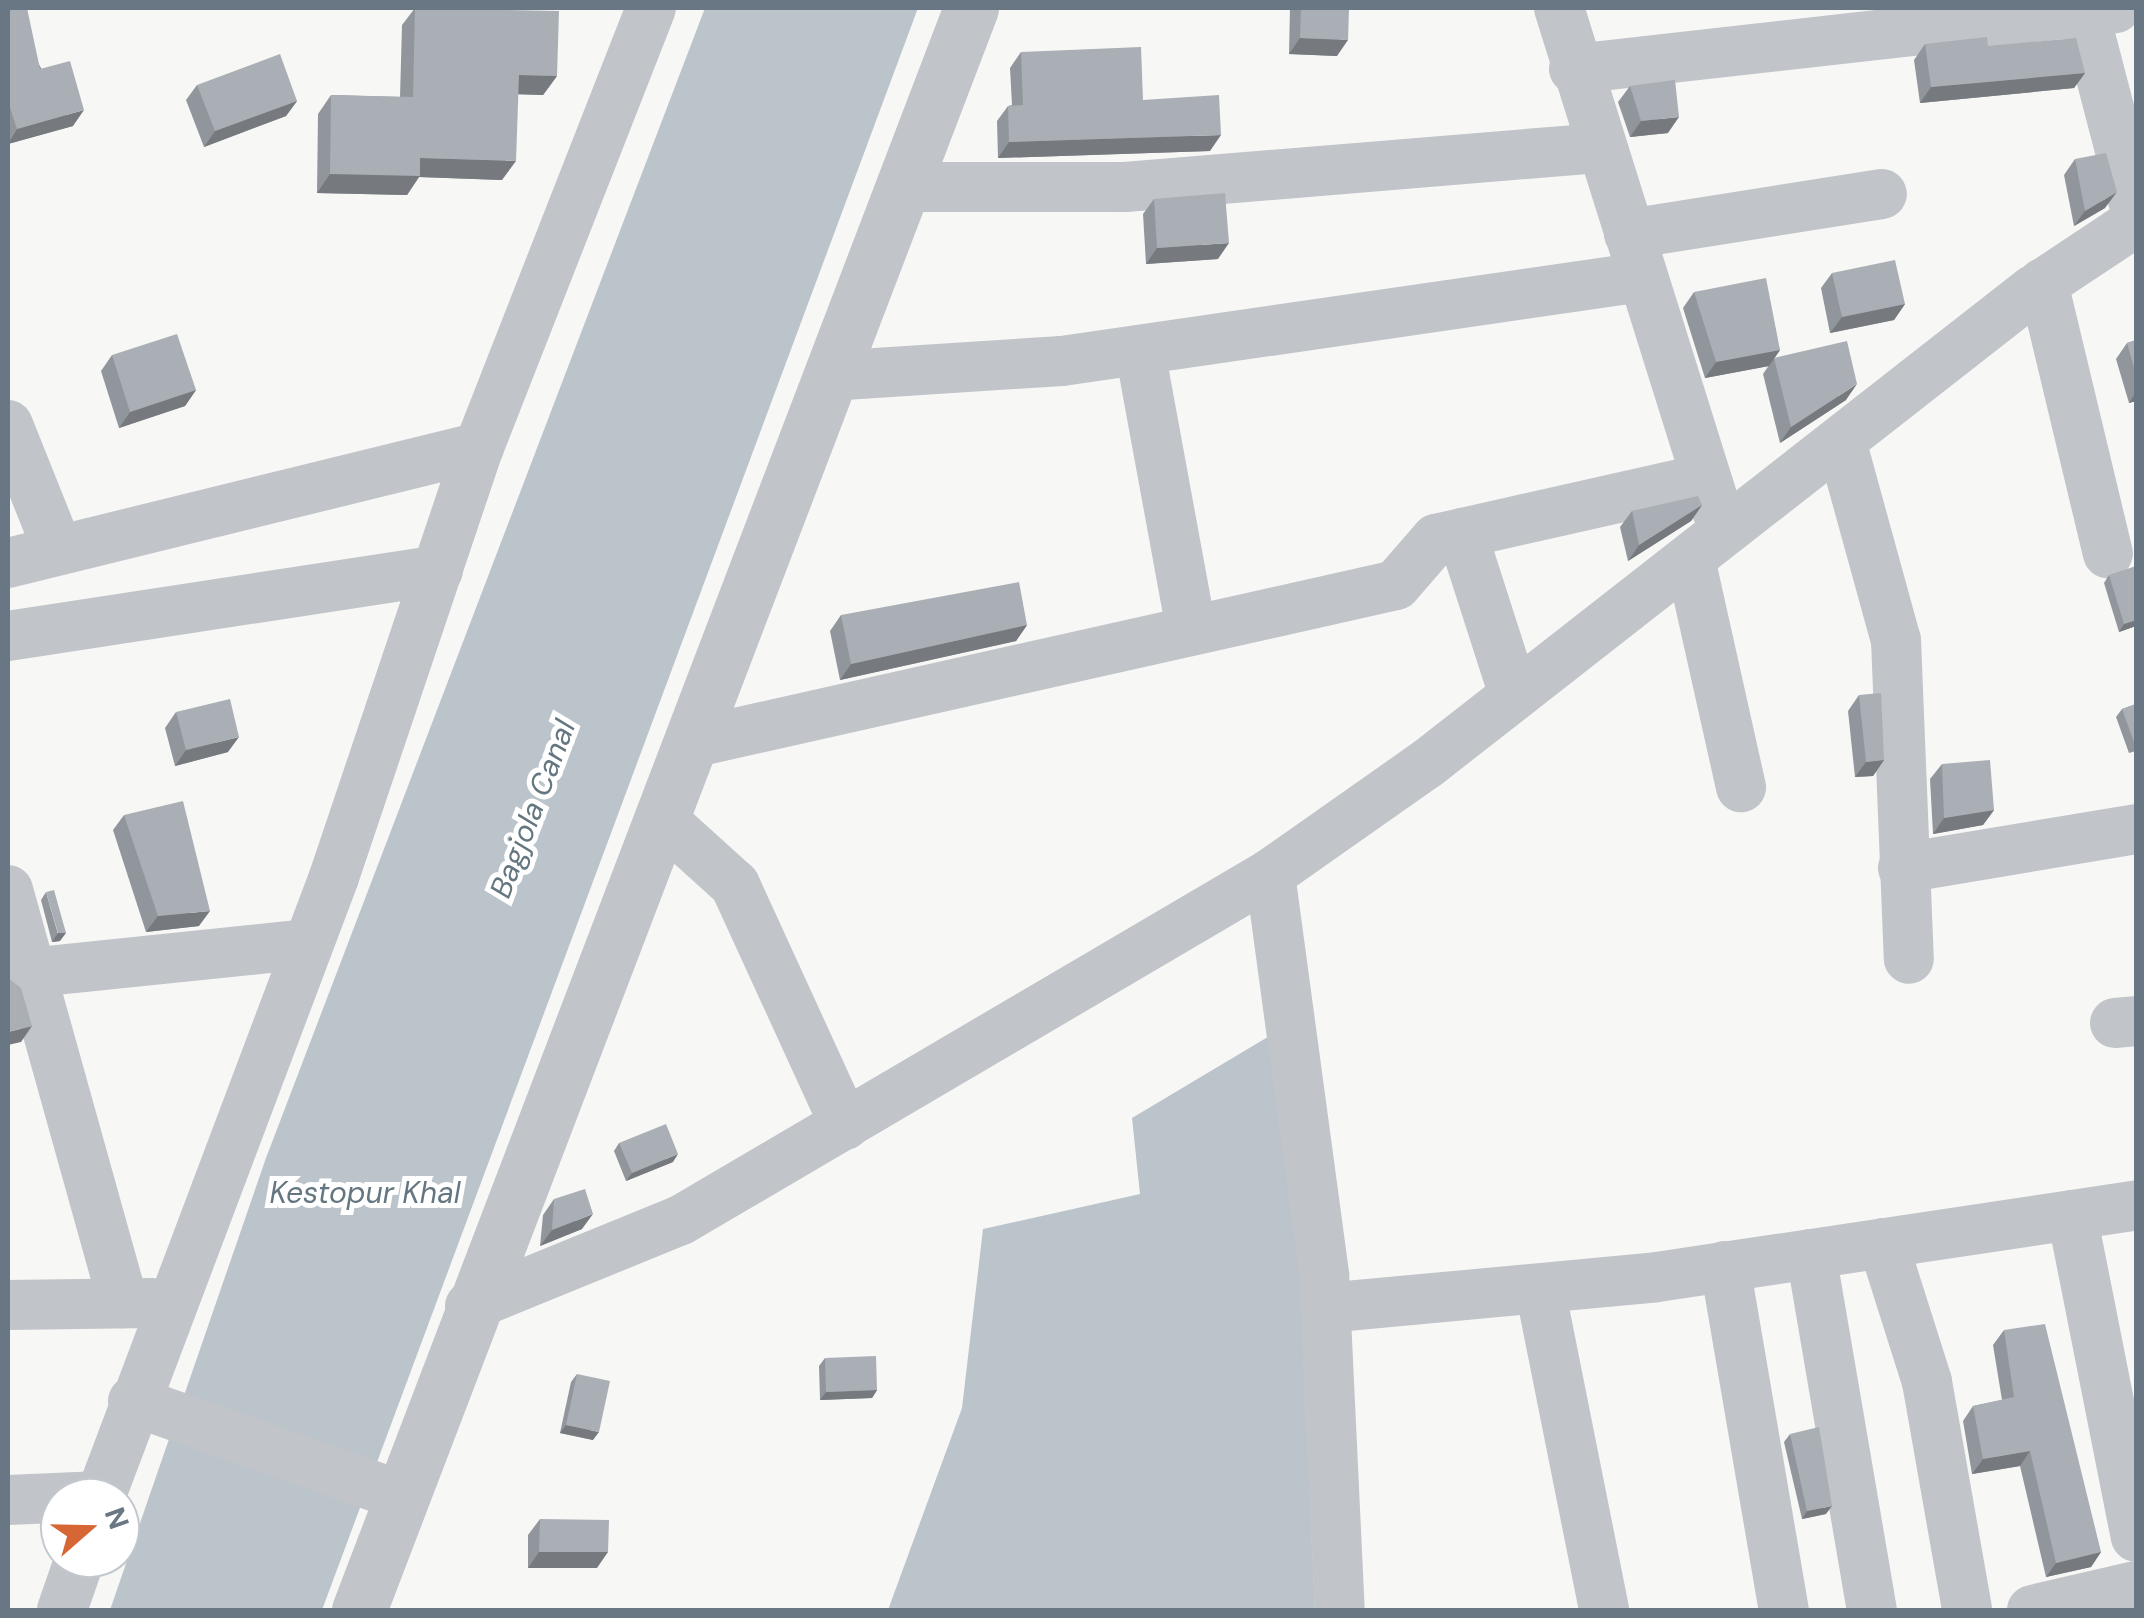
<!DOCTYPE html>
<style>
body{margin:0}
#map{position:relative;width:2144px;height:1618px;overflow:hidden;background:#f7f7f5;font-family:"DM Sans",sans-serif}
div>[style]{position:absolute}
[style*='--x']{left:calc(var(--x)*1px);top:calc(var(--y)*1px);width:calc(var(--w)*1px);rotate:calc(var(--a)*1deg)}
.water>*{inset:0;background:#bbc4ca}
.minor>*{height:50px;margin:-25px;padding:0 25px;transform-origin:25px;border-radius:25px;background:#c1c4c8}
.tertiary>*{height:55px;margin:-27.5px;padding:0 27.5px;transform-origin:27.5px;border-radius:27.5px;background:#c1c4c8}
.wall>*{inset:0;background:#91969c}
.shaded-wall>*{inset:0;background:#767a7f}
.building>*{inset:0;background:#a9afb5}
span{translate:-50% -50%;white-space:nowrap;text-align:center;line-height:1.15;-webkit-text-stroke:10px #fff;paint-order:stroke}
.water-label{font-size:30px;color:#64767f;font-style:italic}
.frame{position:absolute;inset:0;border:10px solid #697684;pointer-events:none}
.north{position:absolute;left:40px;top:1478px;width:100px;height:100px;box-sizing:border-box;background:#fff;border:2px solid #c3c8ce;border-radius:50%;rotate:70deg;font-size:28px;font-weight:700;line-height:40px;text-align:center;color:#697684}
.north::after{content:'';display:block;margin:auto;width:35px;height:45px;background:#d76635;clip-path:polygon(50% 0,100% 100%,50% 72%,0 100%)}
</style>
<div id="map">
<div class="water">
<div style="clip-path:polygon(705px 8px,918px 8px,322px 1610px,110px 1610px,266px 1158px)"></div>
<div style="clip-path:polygon(1276px 1032px,1298px 1238px,1315px 1610px,888px 1610px,962px 1408px,983px 1229px,1140px 1194px,1132px 1118px)"></div>
</div>
<div class="minor">
<div style="--x:1559;--y:8;--w:525;--a:72.6"></div>
<div style="--x:2084;--y:12;--w:206;--a:75.4"></div>
<div style="--x:1574;--y:69;--w:545;--a:-6.42"></div>
<div style="--x:902;--y:187;--w:223;--a:0"></div>
<div style="--x:1125;--y:187;--w:478;--a:-4.7"></div>
<div style="--x:1629;--y:234;--w:256;--a:-9"></div>
<div style="--x:2043;--y:283;--w:278;--a:76.5"></div>
<div style="--x:1140;--y:351;--w:284;--a:79.6"></div>
<div style="--x:829;--y:376;--w:233;--a:-3.7"></div>
<div style="--x:1062;--y:361;--w:586;--a:-8.24"></div>
<div style="--x:8;--y:425;--w:135;--a:68.2"></div>
<div style="--x:1841;--y:441;--w:206;--a:74.6"></div>
<div style="--x:1896;--y:640;--w:319;--a:87.7"></div>
<div style="--x:1462;--y:533;--w:170;--a:72.2"></div>
<div style="--x:1690;--y:559;--w:234;--a:77.4"></div>
<div style="--x:8;--y:563;--w:485;--a:-13.8"></div>
<div style="--x:8;--y:636;--w:435;--a:-8.7"></div>
<div style="--x:691;--y:743;--w:722;--a:-12.63"></div>
<div style="--x:1396;--y:585;--w:61;--a:-49"></div>
<div style="--x:1436;--y:539;--w:277;--a:-12.7"></div>
<div style="--x:662;--y:819;--w:98;--a:42.1"></div>
<div style="--x:735;--y:885;--w:264;--a:65.4"></div>
<div style="--x:1903;--y:868;--w:236;--a:-9.5"></div>
<div style="--x:1270;--y:874;--w:406;--a:82.3"></div>
<div style="--x:1324;--y:1276;--w:334;--a:87.3"></div>
<div style="--x:8;--y:890;--w:429;--a:74.4"></div>
<div style="--x:8;--y:975;--w:302;--a:-5.9"></div>
<div style="--x:2115;--y:1023;--w:21;--a:-5"></div>
<div style="--x:2072;--y:1215;--w:328;--a:78.8"></div>
<div style="--x:1883;--y:1243;--w:146;--a:72.4"></div>
<div style="--x:1927;--y:1382;--w:231;--a:80"></div>
<div style="--x:1811;--y:1254;--w:361;--a:80.3"></div>
<div style="--x:1725;--y:1266;--w:349;--a:80.3"></div>
<div style="--x:1540;--y:1289;--w:327;--a:78.7"></div>
<div style="--x:8;--y:1305;--w:144;--a:-0.8"></div>
<div style="--x:470;--y:1306;--w:228;--a:-22.2"></div>
<div style="--x:681;--y:1220;--w:683;--a:-30.43"></div>
<div style="--x:1270;--y:874;--w:193;--a:-35.1"></div>
<div style="--x:1428;--y:763;--w:767;--a:-38.01"></div>
<div style="--x:2032;--y:291;--w:125;--a:-33.6"></div>
<div style="--x:1325;--y:1308;--w:333;--a:-5.3"></div>
<div style="--x:1657;--y:1277;--w:484;--a:-8.5"></div>
<div style="--x:133;--y:1401;--w:284;--a:19.5"></div>
<div style="--x:100;--y:1498;--w:664;--a:-69.35"></div>
<div style="--x:334;--y:877;--w:454;--a:-71.4"></div>
<div style="--x:479;--y:447;--w:471;--a:-68.6"></div>
<div style="--x:8;--y:1500;--w:93;--a:-2.5"></div>
<div style="--x:62;--y:1610;--w:55;--a:-70.9"></div>
<div style="--x:2032;--y:1610;--w:107;--a:-13"></div>
</div>
<div class="tertiary">
<div style="--x:359;--y:1610;--w:1715;--a:-69.09"></div>
</div>
<div class="wall">
<div style="clip-path:polygon(8px 8px,73px 126px,8px 144px)"></div>
<div style="clip-path:polygon(415px 8px,453px 8px,557px 76px,543px 95px,518px 94px,502px 180px,419px 177px,407px 195px,317px 193px,318px 114px,331px 95px,400px 97px,402px 25px)"></div>
<div style="clip-path:polygon(1290px 8px,1349px 8px,1337px 56px,1289px 54px)"></div>
<div style="clip-path:polygon(1925px 44px,1988px 46px,2085px 73px,2074px 88px,1920px 103px,1914px 60px)"></div>
<div style="clip-path:polygon(1021px 52px,1143px 100px,1210px 151px,998px 158px,997px 121px,1008px 106px,1012px 105px,1010px 68px)"></div>
<div style="clip-path:polygon(197px 85px,297px 101px,286px 116px,204px 147px,186px 100px)"></div>
<div style="clip-path:polygon(1630px 86px,1668px 133px,1630px 137px,1618px 102px)"></div>
<div style="clip-path:polygon(2075px 159px,2105px 208px,2074px 226px,2064px 175px)"></div>
<div style="clip-path:polygon(1154px 199px,1218px 259px,1146px 264px,1143px 214px)"></div>
<div style="clip-path:polygon(1832px 273px,1905px 304px,1894px 320px,1830px 333px,1821px 288px)"></div>
<div style="clip-path:polygon(1694px 292px,1780px 350px,1769px 366px,1705px 378px,1683px 308px)"></div>
<div style="clip-path:polygon(2136px 340px,2136px 401px,2129px 403px,2116px 359px,2127px 343px)"></div>
<div style="clip-path:polygon(112px 355px,196px 390px,185px 406px,119px 428px,101px 371px)"></div>
<div style="clip-path:polygon(1774px 358px,1846px 400px,1780px 443px,1763px 374px)"></div>
<div style="clip-path:polygon(1702px 505px,1691px 521px,1628px 561px,1620px 527px,1632px 511px)"></div>
<div style="clip-path:polygon(2109px 575px,2136px 626px,2119px 632px,2104px 583px)"></div>
<div style="clip-path:polygon(841px 615px,1027px 625px,1016px 641px,840px 680px,830px 631px)"></div>
<div style="clip-path:polygon(1859px 695px,1884px 760px,1873px 776px,1855px 777px,1848px 711px)"></div>
<div style="clip-path:polygon(2136px 704px,2136px 751px,2129px 753px,2116px 717px,2122px 709px)"></div>
<div style="clip-path:polygon(176px 712px,228px 752px,175px 766px,165px 728px)"></div>
<div style="clip-path:polygon(1942px 764px,1994px 810px,1983px 825px,1933px 834px,1930px 779px)"></div>
<div style="clip-path:polygon(124px 815px,199px 926px,146px 932px,113px 830px)"></div>
<div style="clip-path:polygon(46px 892px,60px 941px,52px 942px,41px 900px)"></div>
<div style="clip-path:polygon(619px 1143px,673px 1162px,626px 1181px,614px 1151px)"></div>
<div style="clip-path:polygon(554px 1199px,582px 1229px,540px 1246px,543px 1215px)"></div>
<div style="clip-path:polygon(2004px 1330px,2101px 1552px,2091px 1567px,2046px 1577px,2020px 1466px,1972px 1474px,1963px 1421px,1973px 1406px,2002px 1400px,1993px 1345px)"></div>
<div style="clip-path:polygon(825px 1358px,877px 1390px,872px 1398px,820px 1400px,819px 1366px)"></div>
<div style="clip-path:polygon(577px 1374px,593px 1440px,560px 1433px,571px 1382px)"></div>
<div style="clip-path:polygon(1790px 1434px,1826px 1514px,1802px 1519px,1784px 1442px)"></div>
<div style="clip-path:polygon(540px 1519px,597px 1568px,528px 1568px,528px 1535px)"></div>
</div>
<div class="shaded-wall">
<div style="clip-path:polygon(1300px 38px,1348px 40px,1337px 56px,1289px 54px)"></div>
<div style="clip-path:polygon(2085px 73px,2074px 88px,1920px 103px,1931px 87px)"></div>
<div style="clip-path:polygon(519px 75px,557px 76px,543px 95px,506px 94px)"></div>
<div style="clip-path:polygon(297px 101px,286px 116px,204px 147px,215px 131px)"></div>
<div style="clip-path:polygon(84px 110px,73px 126px,8px 144px,17px 129px)"></div>
<div style="clip-path:polygon(1679px 117px,1668px 133px,1630px 137px,1641px 121px)"></div>
<div style="clip-path:polygon(1221px 135px,1210px 151px,998px 158px,1009px 142px)"></div>
<div style="clip-path:polygon(420px 158px,516px 161px,502px 180px,419px 177px,407px 195px,317px 193px,330px 174px)"></div>
<div style="clip-path:polygon(2117px 192px,2105px 208px,2074px 226px,2085px 211px)"></div>
<div style="clip-path:polygon(1229px 243px,1218px 259px,1146px 264px,1157px 248px)"></div>
<div style="clip-path:polygon(1905px 304px,1894px 320px,1830px 333px,1842px 317px)"></div>
<div style="clip-path:polygon(1780px 350px,1769px 366px,1705px 378px,1716px 362px)"></div>
<div style="clip-path:polygon(1857px 384px,1846px 400px,1780px 443px,1791px 427px)"></div>
<div style="clip-path:polygon(196px 390px,185px 406px,119px 428px,130px 412px)"></div>
<div style="clip-path:polygon(2136px 392px,2136px 401px,2129px 403px)"></div>
<div style="clip-path:polygon(1702px 505px,1691px 521px,1628px 561px,1639px 545px)"></div>
<div style="clip-path:polygon(2136px 620px,2136px 626px,2119px 632px,2124px 624px)"></div>
<div style="clip-path:polygon(1027px 625px,1016px 641px,840px 680px,851px 664px)"></div>
<div style="clip-path:polygon(239px 737px,228px 752px,175px 766px,186px 750px)"></div>
<div style="clip-path:polygon(1884px 760px,1873px 776px,1855px 777px,1866px 762px)"></div>
<div style="clip-path:polygon(1994px 810px,1983px 825px,1933px 834px,1944px 818px)"></div>
<div style="clip-path:polygon(210px 911px,199px 926px,146px 932px,158px 916px)"></div>
<div style="clip-path:polygon(58px 933px,66px 933px,60px 941px,52px 942px)"></div>
<div style="clip-path:polygon(32px 1026px,21px 1042px,8px 1045px,8px 1032px)"></div>
<div style="clip-path:polygon(678px 1154px,673px 1162px,626px 1181px,632px 1173px)"></div>
<div style="clip-path:polygon(593px 1214px,582px 1229px,540px 1246px,552px 1230px)"></div>
<div style="clip-path:polygon(877px 1390px,872px 1398px,820px 1400px,826px 1392px)"></div>
<div style="clip-path:polygon(566px 1425px,599px 1432px,593px 1440px,560px 1433px)"></div>
<div style="clip-path:polygon(2030px 1451px,2020px 1466px,1972px 1474px,1983px 1459px)"></div>
<div style="clip-path:polygon(1832px 1506px,1826px 1514px,1802px 1519px,1807px 1511px)"></div>
<div style="clip-path:polygon(539px 1552px,608px 1552px,597px 1568px,528px 1568px)"></div>
<div style="clip-path:polygon(2101px 1552px,2091px 1567px,2046px 1577px,2056px 1563px)"></div>
</div>
<div class="building">
<div style="clip-path:polygon(8px 8px,27px 8px,40px 69px,70px 61px,84px 110px,17px 129px,8px 101px)"></div>
<div style="clip-path:polygon(415px 8px,559px 11px,557px 76px,519px 75px,516px 161px,420px 158px,420px 176px,330px 174px,331px 95px,413px 97px)"></div>
<div style="clip-path:polygon(1301px 8px,1349px 8px,1348px 40px,1300px 38px)"></div>
<div style="clip-path:polygon(1987px 37px,1988px 46px,2076px 38px,2085px 73px,1931px 87px,1925px 44px)"></div>
<div style="clip-path:polygon(1141px 47px,1143px 100px,1219px 95px,1221px 135px,1009px 142px,1008px 106px,1023px 105px,1021px 52px)"></div>
<div style="clip-path:polygon(280px 54px,297px 101px,215px 131px,197px 85px)"></div>
<div style="clip-path:polygon(1675px 80px,1679px 117px,1641px 121px,1630px 86px)"></div>
<div style="clip-path:polygon(2106px 153px,2117px 192px,2085px 211px,2075px 159px)"></div>
<div style="clip-path:polygon(1225px 193px,1229px 243px,1157px 248px,1154px 199px)"></div>
<div style="clip-path:polygon(1895px 260px,1905px 304px,1842px 317px,1832px 273px)"></div>
<div style="clip-path:polygon(1766px 278px,1780px 350px,1716px 362px,1694px 292px)"></div>
<div style="clip-path:polygon(177px 334px,196px 390px,130px 412px,112px 355px)"></div>
<div style="clip-path:polygon(2136px 340px,2136px 375px,2127px 343px)"></div>
<div style="clip-path:polygon(1847px 341px,1857px 384px,1791px 427px,1774px 358px)"></div>
<div style="clip-path:polygon(1698px 496px,1702px 505px,1639px 545px,1632px 511px)"></div>
<div style="clip-path:polygon(2136px 566px,2136px 620px,2124px 624px,2109px 575px)"></div>
<div style="clip-path:polygon(1019px 582px,1027px 625px,851px 664px,841px 615px)"></div>
<div style="clip-path:polygon(1881px 693px,1884px 760px,1866px 762px,1859px 695px)"></div>
<div style="clip-path:polygon(230px 699px,239px 737px,186px 750px,176px 712px)"></div>
<div style="clip-path:polygon(2136px 704px,2136px 745px,2135px 745px,2122px 709px)"></div>
<div style="clip-path:polygon(1990px 760px,1994px 810px,1944px 818px,1942px 764px)"></div>
<div style="clip-path:polygon(183px 801px,210px 911px,158px 916px,124px 815px)"></div>
<div style="clip-path:polygon(54px 890px,66px 933px,58px 933px,46px 892px)"></div>
<div style="clip-path:polygon(8px 978px,21px 988px,32px 1026px,8px 1032px)"></div>
<div style="clip-path:polygon(666px 1124px,678px 1154px,632px 1173px,619px 1143px)"></div>
<div style="clip-path:polygon(585px 1189px,593px 1214px,552px 1230px,554px 1199px)"></div>
<div style="clip-path:polygon(2045px 1324px,2101px 1552px,2056px 1563px,2030px 1451px,1983px 1459px,1973px 1406px,2014px 1397px,2004px 1330px)"></div>
<div style="clip-path:polygon(876px 1356px,877px 1390px,826px 1392px,825px 1358px)"></div>
<div style="clip-path:polygon(577px 1374px,610px 1381px,599px 1432px,566px 1425px)"></div>
<div style="clip-path:polygon(1819px 1427px,1832px 1506px,1807px 1511px,1790px 1434px)"></div>
<div style="clip-path:polygon(540px 1519px,609px 1520px,608px 1552px,539px 1552px)"></div>
</div>
<div class="water-label">
<span style="left:533px;top:809px;rotate:-69deg">Bagjola Canal</span>
<span style="left:365px;top:1193px">Kestopur Khal</span>
</div>
<div class="frame"></div>
<div class="north">N</div>
</div>
